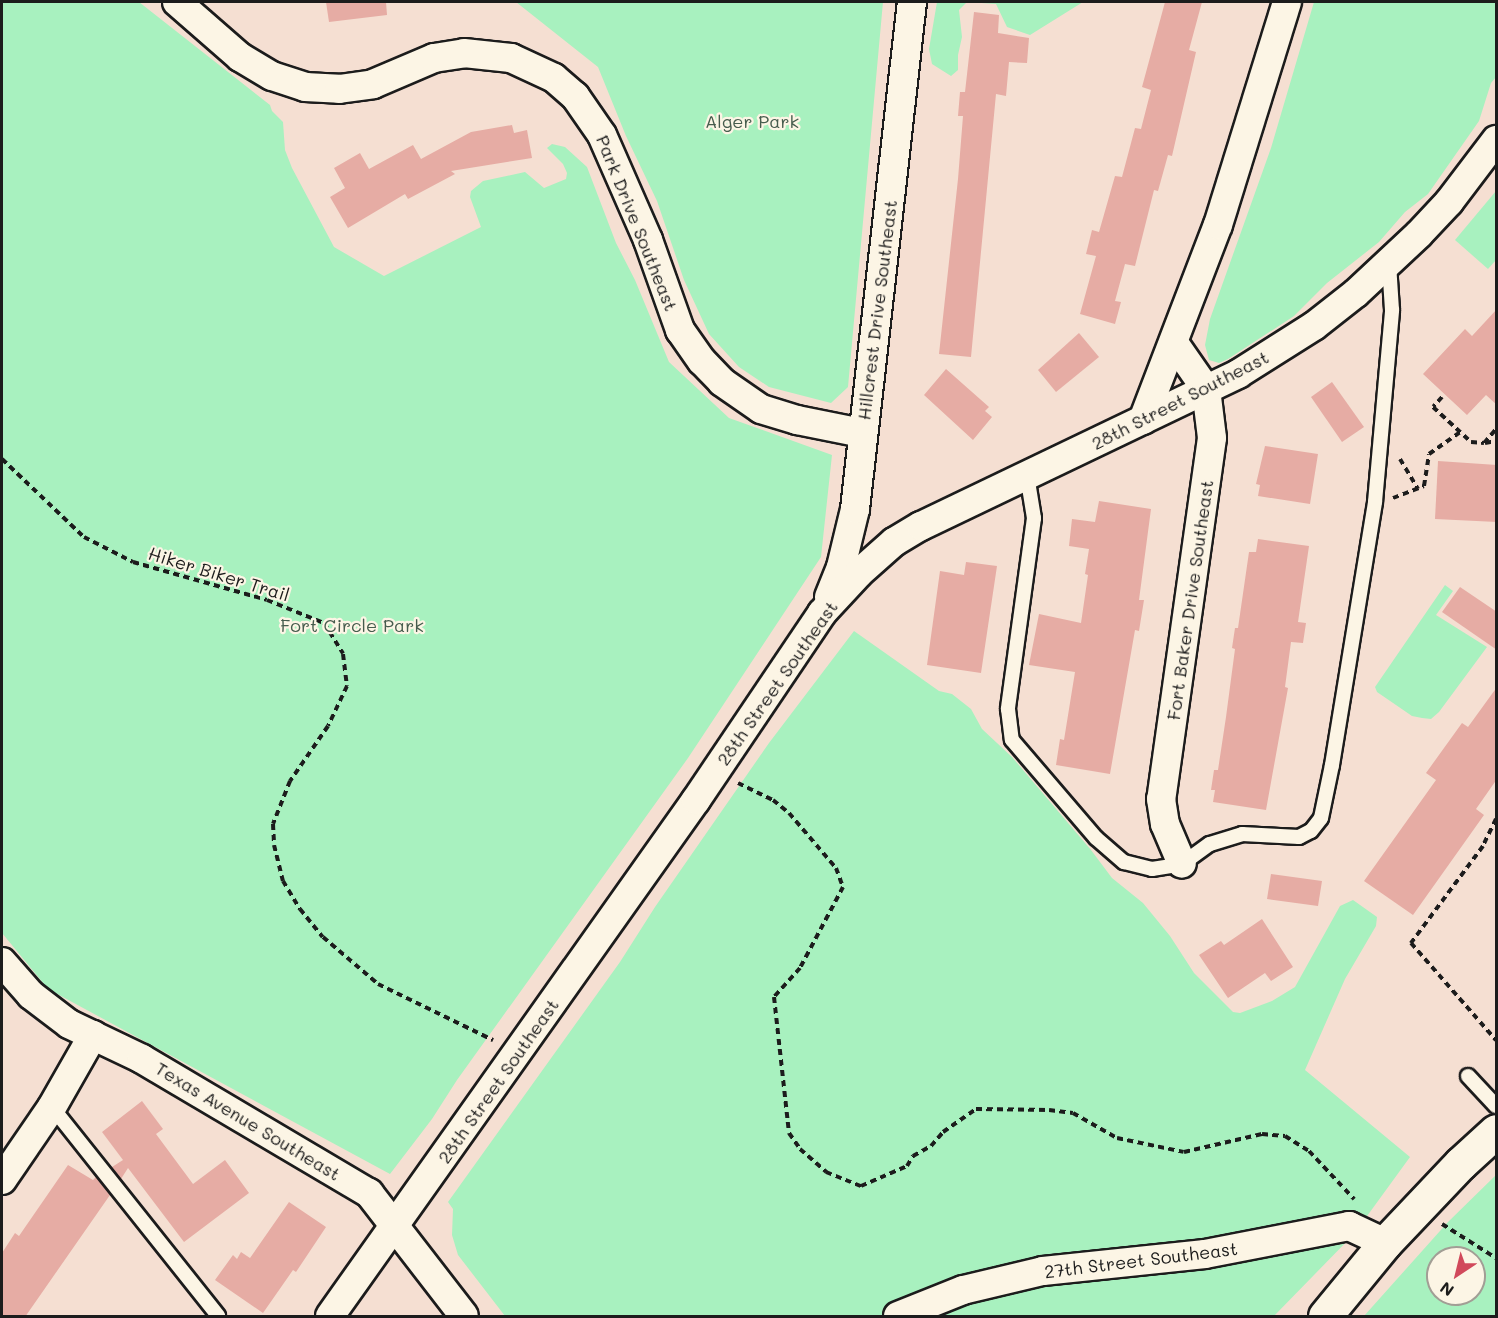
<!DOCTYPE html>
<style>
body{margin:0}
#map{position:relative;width:1498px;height:1318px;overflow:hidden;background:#f5dfd2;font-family:Mali,sans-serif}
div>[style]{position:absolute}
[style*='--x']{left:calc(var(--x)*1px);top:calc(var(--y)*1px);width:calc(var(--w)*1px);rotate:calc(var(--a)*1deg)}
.green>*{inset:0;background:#a8f1bf}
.building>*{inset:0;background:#e6aca4}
.path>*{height:4px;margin-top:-2px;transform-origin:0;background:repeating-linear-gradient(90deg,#1c1c1c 0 6px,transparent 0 10.5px)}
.roads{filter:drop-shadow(2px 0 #1c1c1c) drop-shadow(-2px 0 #1c1c1c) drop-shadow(0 2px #1c1c1c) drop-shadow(0 -2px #1c1c1c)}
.service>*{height:14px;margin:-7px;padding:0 7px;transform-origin:7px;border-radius:7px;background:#fcf5e5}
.minor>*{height:28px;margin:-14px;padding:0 14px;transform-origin:14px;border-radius:14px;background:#fcf5e5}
.tertiary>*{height:33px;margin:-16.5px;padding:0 16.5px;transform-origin:16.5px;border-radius:16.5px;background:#fcf5e5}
span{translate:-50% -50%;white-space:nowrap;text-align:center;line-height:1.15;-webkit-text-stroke:4.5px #fcf5e5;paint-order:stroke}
.park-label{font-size:18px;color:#465c4d}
.street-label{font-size:18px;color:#1c1c1c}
.frame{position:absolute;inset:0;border:3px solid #1c1c1c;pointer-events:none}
.north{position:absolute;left:1426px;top:1246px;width:60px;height:60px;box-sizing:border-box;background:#fcf5e5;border:2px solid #a29e95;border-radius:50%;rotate:215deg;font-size:16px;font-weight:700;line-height:24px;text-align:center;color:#1c1c1c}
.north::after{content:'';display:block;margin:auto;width:21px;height:27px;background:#d1495b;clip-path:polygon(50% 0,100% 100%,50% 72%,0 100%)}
</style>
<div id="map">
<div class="green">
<div style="clip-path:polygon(2px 2px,139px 2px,270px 105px,272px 111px,283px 122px,285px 150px,292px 168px,334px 247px,384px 276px,481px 227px,470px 197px,471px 191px,483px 181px,525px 172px,544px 188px,566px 179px,567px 173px,563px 164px,547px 148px,552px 144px,565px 147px,587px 167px,616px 243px,635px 280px,669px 362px,729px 418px,832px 455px,821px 557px,688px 758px,457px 1080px,432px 1119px,390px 1174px,48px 989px,2px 933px)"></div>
<div style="clip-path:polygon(516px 2px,883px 2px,848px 387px,831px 403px,769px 387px,739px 367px,709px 334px,684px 280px,657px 201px,626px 136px,598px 67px)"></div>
<div style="clip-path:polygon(937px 2px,1083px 2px,1030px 35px,1007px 27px,996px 4px,967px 2px,959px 10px,962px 37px,958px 55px,958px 70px,951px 76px,932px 64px,929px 49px)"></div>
<div style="clip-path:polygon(1314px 2px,1496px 2px,1496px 77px,1491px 83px,1479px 121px,1428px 194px,1405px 212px,1379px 242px,1327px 283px,1294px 316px,1228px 359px,1219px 363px,1209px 360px,1205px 345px,1210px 319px,1271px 148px)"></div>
<div style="clip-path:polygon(1496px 191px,1496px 260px,1488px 269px,1455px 240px)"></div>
<div style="clip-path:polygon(1445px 585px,1453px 591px,1436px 615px,1487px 647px,1439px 712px,1431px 719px,1422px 718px,1412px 716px,1377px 692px,1375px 687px)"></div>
<div style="clip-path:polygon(854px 631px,939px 691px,952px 694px,971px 709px,982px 729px,1012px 757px,1091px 850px,1112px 878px,1143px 903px,1170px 936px,1194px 973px,1233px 1012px,1240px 1013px,1272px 1001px,1295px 987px,1340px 906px,1353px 900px,1377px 917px,1376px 926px,1345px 979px,1305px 1070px,1410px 1157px,1354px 1234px,1274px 1316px,505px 1316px,458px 1255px,452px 1235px,453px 1209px,448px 1202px,620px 962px,655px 907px,769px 743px)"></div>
<div style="clip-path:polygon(evenodd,1496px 1175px,1496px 1316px,1364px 1316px,1448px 1222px,1496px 1175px,1438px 1258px,1474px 1258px,1474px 1294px,1438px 1294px,1438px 1258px)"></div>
</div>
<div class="building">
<div style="clip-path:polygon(326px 2px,386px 2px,387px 15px,329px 22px)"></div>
<div style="clip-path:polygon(1165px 2px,1202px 2px,1189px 50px,1196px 52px,1172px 156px,1168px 155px,1158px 191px,1154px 190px,1135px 266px,1125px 264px,1115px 301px,1121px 302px,1115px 324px,1080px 314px,1096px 256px,1086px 254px,1092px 230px,1099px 232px,1115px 176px,1122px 177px,1135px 128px,1141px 129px,1151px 90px,1142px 87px)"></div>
<div style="clip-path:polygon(974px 12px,999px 15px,998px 33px,1029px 38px,1027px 63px,1009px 62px,1006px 96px,996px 94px,971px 357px,939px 354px,958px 179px,963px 116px,958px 116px,960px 92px,965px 92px)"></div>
<div style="clip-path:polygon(512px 125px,514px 133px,527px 130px,532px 158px,451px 171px,455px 174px,408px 199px,405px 194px,348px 228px,330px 197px,345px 188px,334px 168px,360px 153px,369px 169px,413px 145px,421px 159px,471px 132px)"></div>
<div style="clip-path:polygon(1497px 309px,1497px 405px,1486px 395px,1467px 415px,1423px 374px,1465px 329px,1472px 336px)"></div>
<div style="clip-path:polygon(1079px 333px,1099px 357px,1056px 392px,1038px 370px)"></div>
<div style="clip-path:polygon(946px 369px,989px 407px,985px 411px,992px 417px,973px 440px,924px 395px)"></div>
<div style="clip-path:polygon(1332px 382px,1364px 427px,1342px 442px,1311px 397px)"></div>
<div style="clip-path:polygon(1265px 446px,1318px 454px,1310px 504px,1258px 496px,1260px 485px,1256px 484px)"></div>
<div style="clip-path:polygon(1438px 461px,1497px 465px,1497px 522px,1435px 519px)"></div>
<div style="clip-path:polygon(1099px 501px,1151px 509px,1139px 600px,1144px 600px,1139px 631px,1135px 630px,1110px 774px,1056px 765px,1060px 739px,1064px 740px,1075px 672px,1029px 665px,1039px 614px,1081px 623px,1088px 575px,1085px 574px,1089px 549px,1069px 546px,1072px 519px,1095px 522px)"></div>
<div style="clip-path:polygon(1258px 539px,1309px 546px,1298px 622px,1306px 623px,1303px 643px,1291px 642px,1285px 687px,1288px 688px,1266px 810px,1213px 802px,1215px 790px,1211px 790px,1214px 770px,1218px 770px,1226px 717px,1235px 649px,1232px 648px,1235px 628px,1238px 628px,1249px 552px,1256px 552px)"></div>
<div style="clip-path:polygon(966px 562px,997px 566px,981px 673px,927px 665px,940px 571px,964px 575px)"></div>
<div style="clip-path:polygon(1460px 587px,1497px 612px,1497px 650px,1442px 612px)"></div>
<div style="clip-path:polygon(1497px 687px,1497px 779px,1476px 809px,1484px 815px,1413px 915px,1364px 881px,1436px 780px,1426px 773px,1462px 723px,1468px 727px)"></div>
<div style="clip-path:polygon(1271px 874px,1322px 881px,1318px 906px,1267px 899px)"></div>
<div style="clip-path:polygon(1262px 919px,1293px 967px,1271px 981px,1265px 973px,1228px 998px,1199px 955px,1221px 941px,1224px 945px)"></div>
<div style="clip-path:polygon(142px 1101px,163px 1129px,156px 1134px,193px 1184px,225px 1160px,249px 1193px,184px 1242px,128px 1168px,121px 1179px,112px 1167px,123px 1160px,102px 1132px)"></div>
<div style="clip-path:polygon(68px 1165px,93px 1180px,96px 1177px,110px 1195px,25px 1317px,2px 1317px,2px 1253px,15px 1233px,19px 1236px)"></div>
<div style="clip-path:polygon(289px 1202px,326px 1227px,296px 1272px,293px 1270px,263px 1313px,215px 1280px,233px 1255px,237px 1259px,241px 1252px,250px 1258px)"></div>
</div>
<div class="path">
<div style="--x:1442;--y:397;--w:13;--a:132"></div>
<div style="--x:1433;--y:407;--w:52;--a:42.6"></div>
<div style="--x:1471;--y:442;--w:13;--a:4"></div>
<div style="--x:1484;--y:443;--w:18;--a:-49"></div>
<div style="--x:1485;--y:443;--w:11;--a:-10"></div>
<div style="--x:2;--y:459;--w:113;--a:43.6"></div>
<div style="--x:84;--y:537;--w:55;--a:27"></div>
<div style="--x:133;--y:562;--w:139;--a:15.8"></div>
<div style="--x:267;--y:600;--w:61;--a:22"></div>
<div style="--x:324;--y:623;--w:36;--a:58"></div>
<div style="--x:343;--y:654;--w:32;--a:83"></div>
<div style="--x:347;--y:686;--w:44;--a:115.4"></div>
<div style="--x:328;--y:726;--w:67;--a:124.6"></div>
<div style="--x:290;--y:781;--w:46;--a:111.6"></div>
<div style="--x:273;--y:824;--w:21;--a:87"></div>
<div style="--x:274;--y:845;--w:37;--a:76"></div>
<div style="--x:283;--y:881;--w:33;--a:59"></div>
<div style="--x:300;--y:909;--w:36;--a:51"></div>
<div style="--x:323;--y:937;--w:72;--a:40.5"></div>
<div style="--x:378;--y:984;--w:128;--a:26"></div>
<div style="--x:1400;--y:459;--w:35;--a:59"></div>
<div style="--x:1393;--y:498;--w:33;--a:-21"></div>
<div style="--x:1424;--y:486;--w:32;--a:-81"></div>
<div style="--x:1429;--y:454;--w:38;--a:-35"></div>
<div style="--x:738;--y:783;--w:39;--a:26"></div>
<div style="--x:773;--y:800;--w:21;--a:39"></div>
<div style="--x:789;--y:813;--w:72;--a:49.5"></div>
<div style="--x:836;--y:868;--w:20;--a:70"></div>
<div style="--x:843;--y:887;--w:92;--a:118"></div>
<div style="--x:800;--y:968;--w:39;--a:132"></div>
<div style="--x:774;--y:997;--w:137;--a:83.7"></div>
<div style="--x:789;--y:1133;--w:19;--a:55"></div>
<div style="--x:800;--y:1149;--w:35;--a:41"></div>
<div style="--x:826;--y:1172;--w:38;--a:22"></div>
<div style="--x:861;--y:1186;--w:50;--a:-23.5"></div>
<div style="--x:907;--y:1166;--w:12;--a:-59"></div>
<div style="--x:913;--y:1156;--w:21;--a:-29"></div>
<div style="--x:931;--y:1146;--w:18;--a:-49"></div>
<div style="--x:943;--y:1132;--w:40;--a:-34.9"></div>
<div style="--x:976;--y:1109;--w:73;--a:0.8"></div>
<div style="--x:1049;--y:1110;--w:24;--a:7"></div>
<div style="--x:1073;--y:1113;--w:51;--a:29.6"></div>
<div style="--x:1117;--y:1138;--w:68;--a:11.8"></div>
<div style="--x:1184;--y:1152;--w:80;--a:-13"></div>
<div style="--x:1262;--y:1134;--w:23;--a:5"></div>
<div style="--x:1285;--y:1136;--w:28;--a:32"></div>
<div style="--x:1309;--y:1151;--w:66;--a:46.8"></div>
<div style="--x:1496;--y:819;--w:30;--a:116"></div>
<div style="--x:1483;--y:846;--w:121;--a:126.6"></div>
<div style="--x:1411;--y:943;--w:129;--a:48.8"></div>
<div style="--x:1442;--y:1224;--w:64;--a:32.2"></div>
</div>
<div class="roads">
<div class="service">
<div style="--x:1027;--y:475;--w:44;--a:80.8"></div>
<div style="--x:1034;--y:518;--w:193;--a:97.8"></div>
<div style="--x:1008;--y:709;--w:31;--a:83"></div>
<div style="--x:1012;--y:740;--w:129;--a:49.4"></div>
<div style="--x:1096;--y:838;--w:37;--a:41"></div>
<div style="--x:1124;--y:862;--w:29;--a:14"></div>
<div style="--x:1152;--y:869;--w:30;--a:-9"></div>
<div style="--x:1182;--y:864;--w:34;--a:-36"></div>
<div style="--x:1210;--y:844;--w:34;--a:-17"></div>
<div style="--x:1242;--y:834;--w:57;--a:3"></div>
<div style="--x:1299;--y:837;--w:13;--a:-27"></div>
<div style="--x:1311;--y:831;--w:16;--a:-52"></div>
<div style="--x:1321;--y:818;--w:54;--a:-78.3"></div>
<div style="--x:1332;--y:765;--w:266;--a:-80.7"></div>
<div style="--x:1375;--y:502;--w:193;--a:-84.9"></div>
<div style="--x:1392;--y:310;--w:46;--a:-93.7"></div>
<div style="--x:1468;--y:1076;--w:41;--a:47"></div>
<div style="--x:52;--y:1107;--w:267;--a:51.5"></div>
</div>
<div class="minor">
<div style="--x:177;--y:2;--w:84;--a:41.1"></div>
<div style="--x:240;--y:57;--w:37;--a:31"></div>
<div style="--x:272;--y:76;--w:35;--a:18"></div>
<div style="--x:305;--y:87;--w:34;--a:3"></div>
<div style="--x:339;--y:89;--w:34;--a:-8"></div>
<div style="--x:373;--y:84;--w:66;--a:-23.1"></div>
<div style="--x:434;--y:58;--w:30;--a:-9"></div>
<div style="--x:464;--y:53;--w:47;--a:6.1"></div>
<div style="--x:511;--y:58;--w:47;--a:24.9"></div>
<div style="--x:554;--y:78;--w:28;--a:41"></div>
<div style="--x:575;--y:96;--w:47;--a:55.3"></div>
<div style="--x:602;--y:135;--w:115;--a:66.3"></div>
<div style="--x:648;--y:240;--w:96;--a:70.4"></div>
<div style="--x:680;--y:330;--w:38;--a:55"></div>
<div style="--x:702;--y:361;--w:29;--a:46"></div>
<div style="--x:722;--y:382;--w:47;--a:34.7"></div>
<div style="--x:761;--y:409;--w:38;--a:17"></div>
<div style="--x:797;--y:420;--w:66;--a:11.3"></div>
<div style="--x:1174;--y:343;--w:56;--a:55.2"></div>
<div style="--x:1206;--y:389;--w:49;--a:83"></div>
<div style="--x:1212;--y:438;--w:365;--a:98"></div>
<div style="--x:1161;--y:799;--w:25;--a:81"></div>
<div style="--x:1165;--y:824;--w:43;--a:67"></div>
<div style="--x:1143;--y:420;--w:209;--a:-69"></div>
<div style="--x:1218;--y:225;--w:233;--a:-72.8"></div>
<div style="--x:829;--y:597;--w:32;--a:-68"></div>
<div style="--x:841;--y:567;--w:60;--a:-76.4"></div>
<div style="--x:855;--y:509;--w:510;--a:-83.59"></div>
<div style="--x:2;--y:962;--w:44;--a:48.7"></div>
<div style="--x:31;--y:995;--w:48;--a:37.3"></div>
<div style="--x:69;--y:1024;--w:81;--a:25.6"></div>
<div style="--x:142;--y:1059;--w:264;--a:30.6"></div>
<div style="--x:369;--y:1193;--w:155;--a:52.3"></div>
<div style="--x:2;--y:1180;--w:88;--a:-55.6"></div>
<div style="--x:52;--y:1107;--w:83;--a:-60.3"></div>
<div style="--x:330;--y:1316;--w:633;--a:-54.65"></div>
<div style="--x:696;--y:800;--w:225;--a:-56"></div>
<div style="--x:822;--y:613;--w:54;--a:-47.2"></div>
<div style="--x:859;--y:573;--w:47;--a:-41.5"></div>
<div style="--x:894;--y:542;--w:31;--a:-31"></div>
<div style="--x:921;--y:526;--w:352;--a:-25.6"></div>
<div style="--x:1238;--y:374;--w:90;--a:-32.3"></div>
<div style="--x:1314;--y:326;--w:53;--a:-38.2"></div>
<div style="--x:1356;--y:293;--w:86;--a:-43.1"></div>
<div style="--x:1419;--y:234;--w:44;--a:-46.8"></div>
<div style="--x:1449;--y:202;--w:78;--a:-52.8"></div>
<div style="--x:898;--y:1316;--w:70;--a:-21.8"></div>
<div style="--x:963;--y:1290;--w:82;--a:-13.4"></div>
<div style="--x:1043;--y:1271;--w:163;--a:-6"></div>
<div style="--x:1205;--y:1254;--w:147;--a:-11"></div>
<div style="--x:1349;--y:1226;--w:40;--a:25"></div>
</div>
<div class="tertiary">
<div style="--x:1325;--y:1316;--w:94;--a:-50.6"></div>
<div style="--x:1385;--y:1243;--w:110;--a:-46.5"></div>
<div style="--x:1461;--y:1163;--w:47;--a:-42.4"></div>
</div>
</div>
<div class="park-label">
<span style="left:752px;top:121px">Alger Park</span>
<span style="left:352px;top:625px">Fort Circle Park</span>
</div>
<div class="street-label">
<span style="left:637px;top:223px;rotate:68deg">Park Drive Southeast</span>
<span style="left:877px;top:310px;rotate:-83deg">Hillcrest Drive Southeast</span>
<span style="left:1180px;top:400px;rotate:-27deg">28th Street Southeast</span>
<span style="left:219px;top:574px;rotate:17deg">Hiker Biker Trail</span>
<span style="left:1190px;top:600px;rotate:-82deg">Fort Baker Drive Southeast</span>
<span style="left:777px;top:683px;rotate:-55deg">28th Street Southeast</span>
<span style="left:498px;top:1081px;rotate:-55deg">28th Street Southeast</span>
<span style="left:248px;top:1121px;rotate:31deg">Texas Avenue Southeast</span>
<span style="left:1141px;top:1260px;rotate:-7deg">27th Street Southeast</span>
</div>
<div class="frame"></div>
<div class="north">N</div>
</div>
